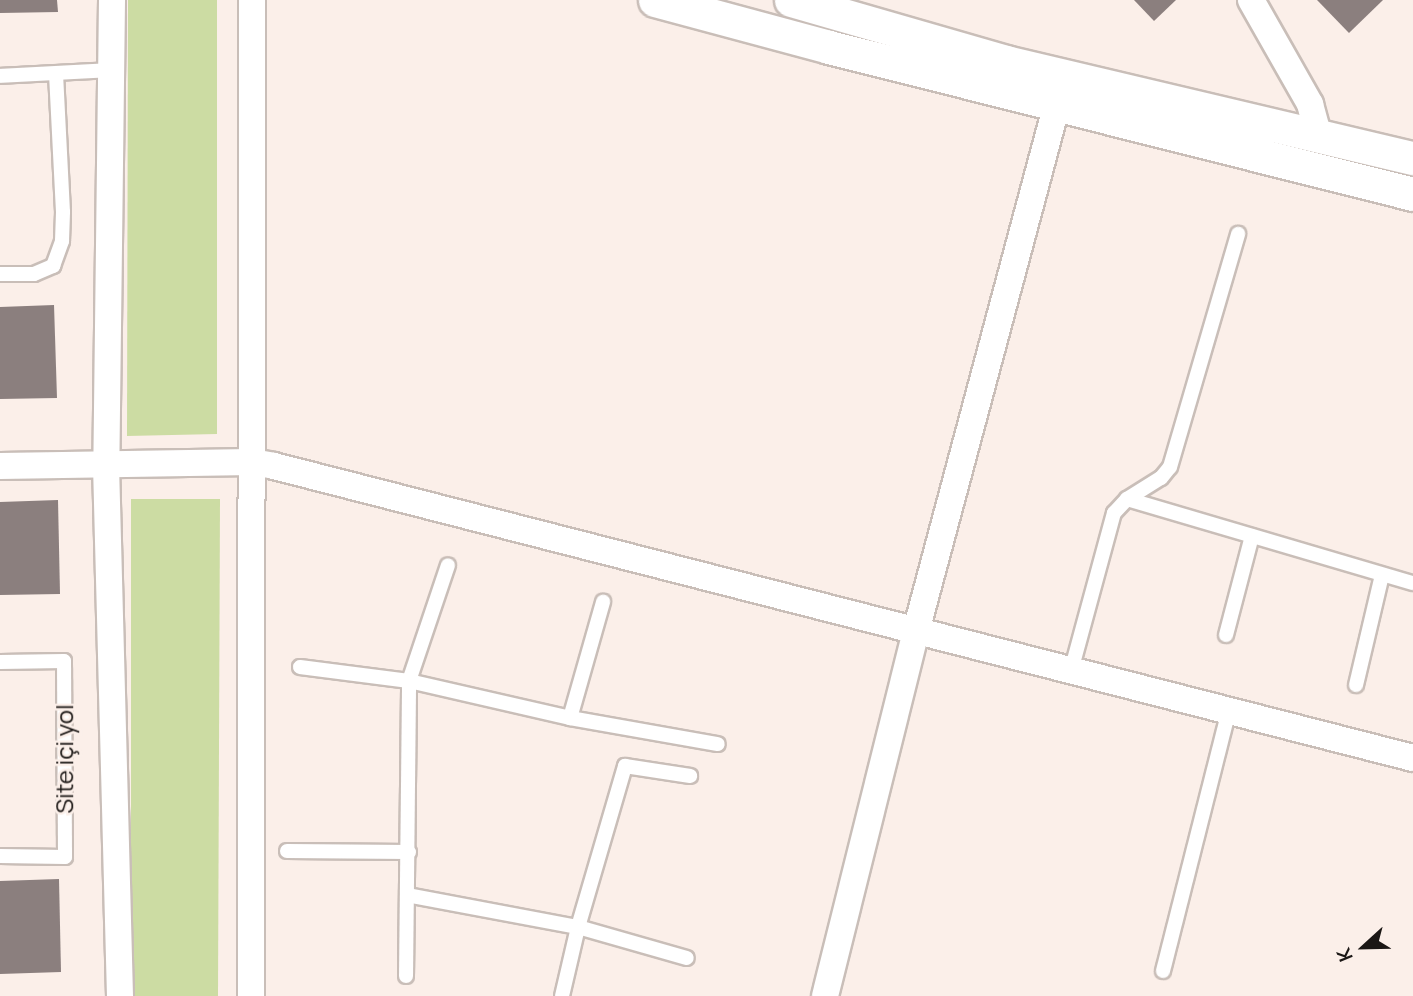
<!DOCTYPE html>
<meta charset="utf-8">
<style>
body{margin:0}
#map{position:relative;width:1413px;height:996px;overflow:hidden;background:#fbefe9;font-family:Manrope,sans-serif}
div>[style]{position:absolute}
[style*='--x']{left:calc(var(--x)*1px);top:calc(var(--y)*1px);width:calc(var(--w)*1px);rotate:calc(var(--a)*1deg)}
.green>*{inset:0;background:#ccdca3}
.building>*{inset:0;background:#8b7f7e}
.roads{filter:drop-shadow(2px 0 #c9beb8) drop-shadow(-2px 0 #c9beb8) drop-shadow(0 2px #c9beb8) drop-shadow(0 -2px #c9beb8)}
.service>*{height:14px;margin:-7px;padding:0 7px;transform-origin:7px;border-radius:7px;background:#fff}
.minor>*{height:26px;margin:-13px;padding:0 13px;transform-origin:13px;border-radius:13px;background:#fff}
.tertiary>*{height:33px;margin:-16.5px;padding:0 16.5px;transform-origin:16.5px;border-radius:16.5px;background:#fff}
span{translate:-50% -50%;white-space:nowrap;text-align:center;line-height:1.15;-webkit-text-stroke:5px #fbefe9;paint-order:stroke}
.street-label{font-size:24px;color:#1b1715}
.north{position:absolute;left:1329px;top:912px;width:70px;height:70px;-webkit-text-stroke:5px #fbefe9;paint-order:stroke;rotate:248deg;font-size:19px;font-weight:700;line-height:28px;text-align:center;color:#1b1715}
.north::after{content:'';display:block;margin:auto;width:24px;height:32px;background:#1b1715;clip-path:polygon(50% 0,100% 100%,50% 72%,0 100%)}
</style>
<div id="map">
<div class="green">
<div style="clip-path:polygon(128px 0,217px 0,217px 434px,127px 436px)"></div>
<div style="clip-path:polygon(131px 499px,220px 499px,218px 996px,131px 996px)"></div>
</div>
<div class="building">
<div style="clip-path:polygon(0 0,57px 0,58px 12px,0 13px)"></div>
<div style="clip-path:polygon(1134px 0,1176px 0,1154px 21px)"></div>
<div style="clip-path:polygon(1317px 0,1383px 0,1349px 33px)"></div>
<div style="clip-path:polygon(54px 305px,57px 398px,0 399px,0 307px)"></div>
<div style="clip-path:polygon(58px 500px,60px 594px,0 595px,0 502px)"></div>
<div style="clip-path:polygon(59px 879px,61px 972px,0 974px,0 881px)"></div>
</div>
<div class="roads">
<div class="service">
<div style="--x:0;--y:76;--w:110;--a:-3.1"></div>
<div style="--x:0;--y:274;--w:34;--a:0"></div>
<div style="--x:34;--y:274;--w:21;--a:-23"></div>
<div style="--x:53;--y:266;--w:27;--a:-70"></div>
<div style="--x:62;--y:241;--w:29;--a:-88"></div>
<div style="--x:63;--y:212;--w:137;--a:-92.9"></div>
<div style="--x:1127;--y:499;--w:298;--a:16.4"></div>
<div style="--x:1226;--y:635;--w:102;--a:-75.3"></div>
<div style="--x:0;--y:662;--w:64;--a:-0.9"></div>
<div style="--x:64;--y:661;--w:196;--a:89.7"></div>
<div style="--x:65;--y:857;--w:65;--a:-179.1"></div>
<div style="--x:300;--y:667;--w:110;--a:7.3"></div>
<div style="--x:409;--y:681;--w:122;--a:-71.4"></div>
<div style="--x:1071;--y:671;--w:164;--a:-74.8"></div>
<div style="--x:1114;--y:513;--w:19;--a:-47"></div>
<div style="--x:1127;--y:499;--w:40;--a:-32"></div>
<div style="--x:1161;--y:478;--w:14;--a:-51"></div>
<div style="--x:1170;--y:467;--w:243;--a:-73.7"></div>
<div style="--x:1356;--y:685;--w:113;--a:-76.7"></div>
<div style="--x:570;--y:718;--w:121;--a:-74.1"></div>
<div style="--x:287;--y:851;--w:122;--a:0.5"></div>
<div style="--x:407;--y:895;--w:174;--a:10.6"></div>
<div style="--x:578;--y:927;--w:113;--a:15.9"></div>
<div style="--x:1163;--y:971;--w:268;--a:-75.8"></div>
<div style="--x:406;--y:976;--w:295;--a:-89.4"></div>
<div style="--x:409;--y:681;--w:165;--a:12.9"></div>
<div style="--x:570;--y:718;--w:150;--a:10"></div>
<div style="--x:562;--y:996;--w:71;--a:-76.9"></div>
<div style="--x:578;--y:927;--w:168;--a:-73.7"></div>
<div style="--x:625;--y:766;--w:66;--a:8.7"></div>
</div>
<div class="minor">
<div style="--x:112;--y:0;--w:465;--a:90.7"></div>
<div style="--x:106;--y:465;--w:531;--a:88.49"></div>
<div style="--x:1251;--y:0;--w:120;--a:60.4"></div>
<div style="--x:1310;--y:104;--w:30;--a:75"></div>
<div style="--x:0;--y:466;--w:252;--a:-0.9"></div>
<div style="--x:252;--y:462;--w:22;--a:10"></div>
<div style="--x:274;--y:466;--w:1176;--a:14.38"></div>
<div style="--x:251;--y:996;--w:996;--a:-89.94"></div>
<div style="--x:825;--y:996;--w:376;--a:-76"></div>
<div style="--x:916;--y:631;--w:546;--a:-75.02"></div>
</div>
<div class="tertiary">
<div style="--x:655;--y:0;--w:180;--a:15.1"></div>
<div style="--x:829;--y:47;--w:602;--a:14.13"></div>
<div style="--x:791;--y:0;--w:224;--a:16.1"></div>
<div style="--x:1006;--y:62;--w:418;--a:13.3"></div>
</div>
</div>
<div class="street-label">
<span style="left:64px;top:759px;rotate:-90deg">Site içi yol</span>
</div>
<div class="north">K</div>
</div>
